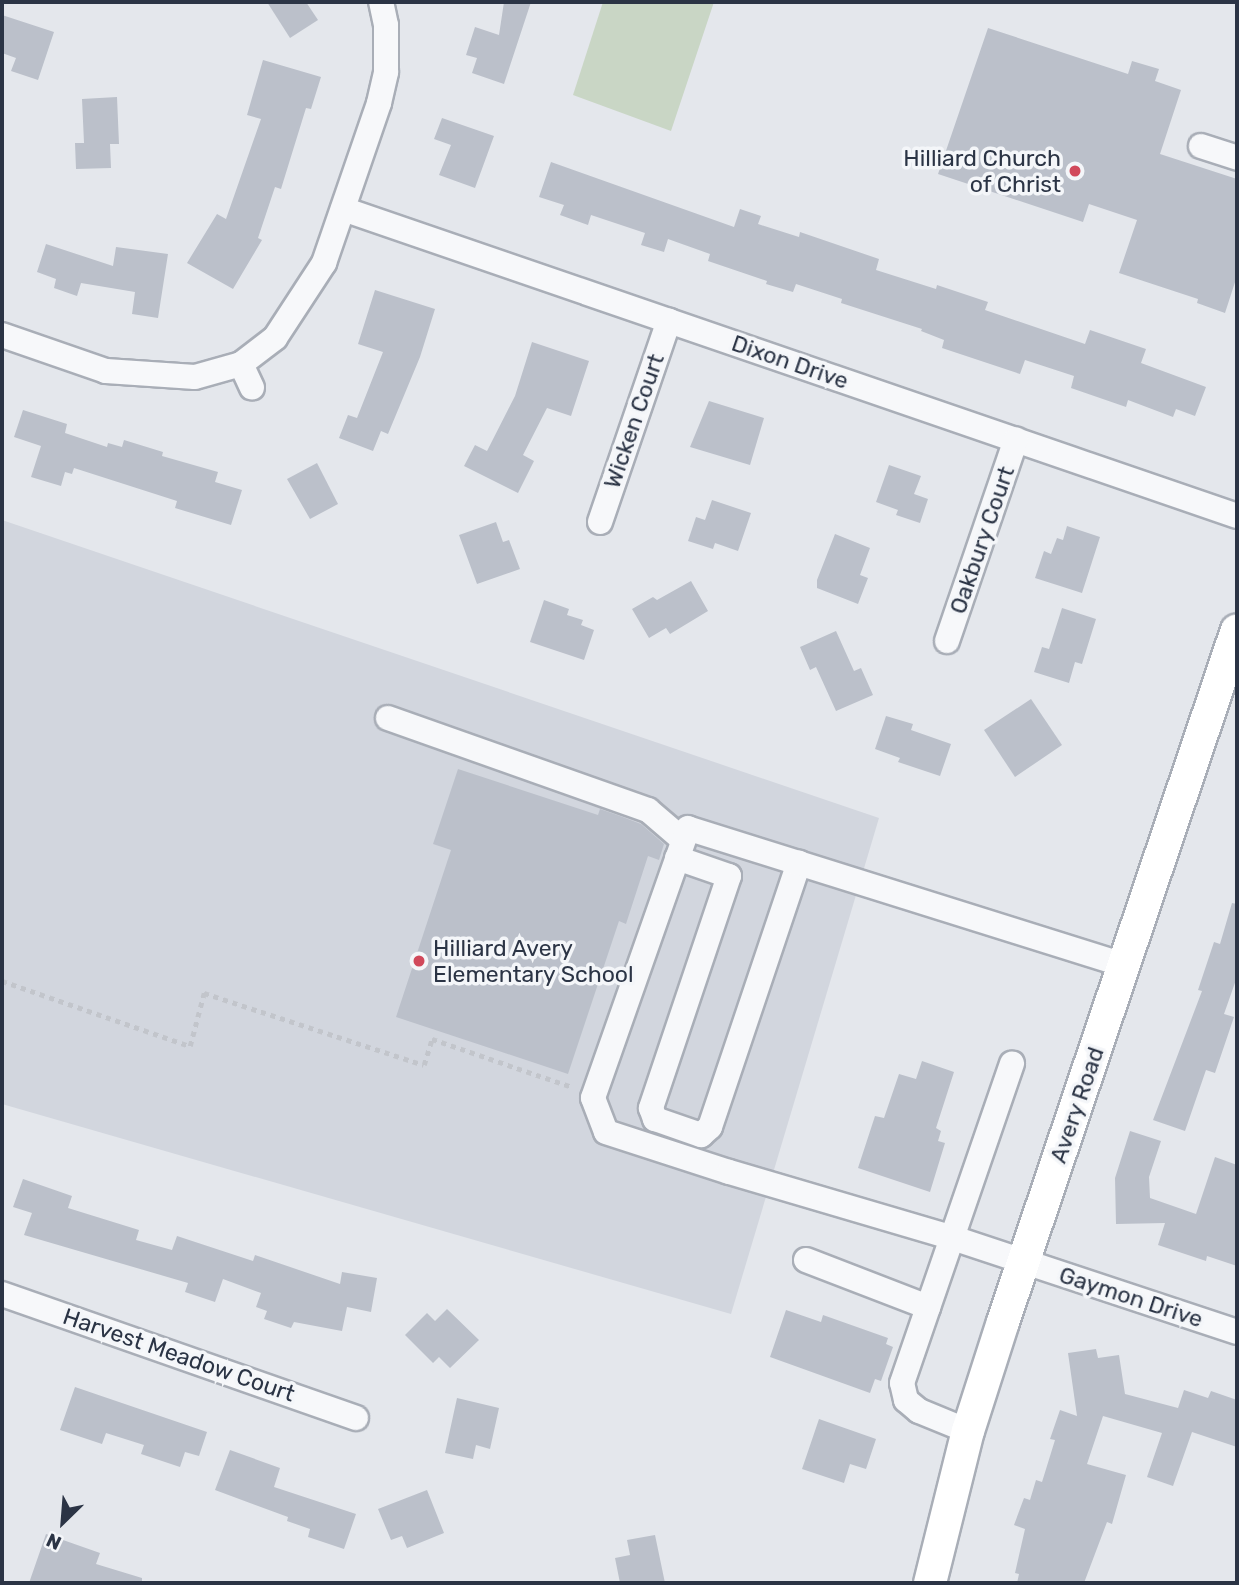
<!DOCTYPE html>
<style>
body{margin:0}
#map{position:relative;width:1239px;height:1585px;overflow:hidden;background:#e4e7ec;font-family:Rubik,sans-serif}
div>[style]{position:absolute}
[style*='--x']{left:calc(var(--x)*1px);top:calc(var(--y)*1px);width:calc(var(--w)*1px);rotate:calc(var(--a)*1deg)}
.built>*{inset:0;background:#d2d6de}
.green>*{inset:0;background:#c9d6c5}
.building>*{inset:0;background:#bbc0ca}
.path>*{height:4.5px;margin-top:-2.25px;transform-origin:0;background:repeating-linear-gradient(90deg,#c2c5cb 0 5px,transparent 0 10px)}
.roads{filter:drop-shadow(2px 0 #a9aeb7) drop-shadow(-2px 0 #a9aeb7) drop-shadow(0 2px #a9aeb7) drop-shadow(0 -2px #a9aeb7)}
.minor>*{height:24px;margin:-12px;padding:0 12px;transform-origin:12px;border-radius:12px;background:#f7f8fa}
.major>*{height:32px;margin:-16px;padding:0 16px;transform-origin:16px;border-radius:16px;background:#fff}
.dots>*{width:19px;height:19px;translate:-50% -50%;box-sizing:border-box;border:4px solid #f4f6f9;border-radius:50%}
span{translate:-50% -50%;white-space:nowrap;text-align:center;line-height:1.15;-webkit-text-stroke:7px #f4f6f9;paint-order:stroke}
.poi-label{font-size:23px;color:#2b3445}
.right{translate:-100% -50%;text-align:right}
.left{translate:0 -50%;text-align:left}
.street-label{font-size:23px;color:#2b3445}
.frame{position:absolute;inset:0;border:4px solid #2b3445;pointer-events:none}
.north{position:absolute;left:28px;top:1487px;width:70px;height:70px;-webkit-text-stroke:5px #f4f6f9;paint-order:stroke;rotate:205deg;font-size:19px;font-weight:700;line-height:28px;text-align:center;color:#2b3445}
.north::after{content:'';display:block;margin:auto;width:24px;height:32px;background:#2b3445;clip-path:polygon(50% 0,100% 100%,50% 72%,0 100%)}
</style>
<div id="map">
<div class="built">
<div style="clip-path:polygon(2px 520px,879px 818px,731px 1314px,2px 1104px)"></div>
</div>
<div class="green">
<div style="clip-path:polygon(603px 2px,714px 2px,671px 131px,573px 95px)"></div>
</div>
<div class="building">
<div style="clip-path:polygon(267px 2px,306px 2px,318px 20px,290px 38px)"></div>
<div style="clip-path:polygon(504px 2px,531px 2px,504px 84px,472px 73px,477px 58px,466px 55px,475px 27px,499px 35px)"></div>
<div style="clip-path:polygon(2px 15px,54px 32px,38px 80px,11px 71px,16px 58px,2px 53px)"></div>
<div style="clip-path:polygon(988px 28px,1128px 74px,1132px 61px,1159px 69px,1155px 81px,1181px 90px,1160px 154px,1237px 179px,1237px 276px,1225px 313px,1197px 303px,1198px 299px,1119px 273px,1137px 220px,1089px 204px,1083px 222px,938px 174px)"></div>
<div style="clip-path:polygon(263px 60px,321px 77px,311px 109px,306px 108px,281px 189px,275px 187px,258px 238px,262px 240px,233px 289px,187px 263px,217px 214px,226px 219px,261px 119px,247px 115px)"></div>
<div style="clip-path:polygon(117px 97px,119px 144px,110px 144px,111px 168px,76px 169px,75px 143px,84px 143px,82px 99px)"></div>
<div style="clip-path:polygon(442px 118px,494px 136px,475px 188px,439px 175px,451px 145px,434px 139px)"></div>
<div style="clip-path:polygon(551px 162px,734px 227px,740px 209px,761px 216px,758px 224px,799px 237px,800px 232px,879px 259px,876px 270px,936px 289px,937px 285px,988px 302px,985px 310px,1085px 344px,1090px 330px,1146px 349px,1141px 363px,1206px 387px,1195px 416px,1176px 409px,1173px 417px,1128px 400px,1126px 407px,1071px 388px,1074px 376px,1025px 360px,1020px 374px,942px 348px,944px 340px,921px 331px,922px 329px,841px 303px,842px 299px,796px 284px,793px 292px,766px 284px,767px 281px,708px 261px,710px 254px,668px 239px,664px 252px,641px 245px,645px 233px,591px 215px,588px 225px,560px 215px,564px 205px,539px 197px)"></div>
<div style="clip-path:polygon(46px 244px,113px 266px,116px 247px,168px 254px,158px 318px,132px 314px,135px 292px,81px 283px,77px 296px,54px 288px,56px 279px,37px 272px)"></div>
<div style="clip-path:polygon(375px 290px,435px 309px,420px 357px,388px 434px,381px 431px,373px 451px,339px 438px,348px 415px,357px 418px,383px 352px,358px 344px)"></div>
<div style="clip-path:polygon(532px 342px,589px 361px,571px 416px,547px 408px,523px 455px,534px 461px,518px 493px,464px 466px,475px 445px,487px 451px,515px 396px)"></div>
<div style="clip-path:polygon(709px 401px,764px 418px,750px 465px,690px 447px)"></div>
<div style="clip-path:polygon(23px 410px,67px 424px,65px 433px,107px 447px,108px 443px,122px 447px,124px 440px,163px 452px,162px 456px,218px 472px,215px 482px,242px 490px,231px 525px,175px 508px,177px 501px,74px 468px,72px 474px,65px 472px,61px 486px,31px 477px,41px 446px,14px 437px)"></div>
<div style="clip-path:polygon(317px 463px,338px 504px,310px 519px,287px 479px)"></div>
<div style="clip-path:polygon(889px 465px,921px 476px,914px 494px,928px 499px,920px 523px,896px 515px,898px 510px,876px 502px)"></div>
<div style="clip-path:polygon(712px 500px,751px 513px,738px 551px,715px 543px,713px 549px,688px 541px,696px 517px,705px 520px)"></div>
<div style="clip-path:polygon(496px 522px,503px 542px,509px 540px,520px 569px,477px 584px,459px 535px)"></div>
<div style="clip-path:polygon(1067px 526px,1100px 537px,1082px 593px,1035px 578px,1044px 551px,1051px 554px,1057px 538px,1063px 540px)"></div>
<div style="clip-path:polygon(835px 534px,870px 548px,860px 575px,868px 578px,858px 604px,817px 588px,817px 580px)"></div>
<div style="clip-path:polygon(691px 581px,708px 611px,670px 634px,666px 628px,649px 638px,632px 609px,653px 597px,657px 600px)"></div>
<div style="clip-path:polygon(544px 600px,569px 609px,567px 615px,583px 620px,581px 625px,594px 630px,584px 660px,530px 642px)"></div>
<div style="clip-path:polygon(1062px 608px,1096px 619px,1082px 664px,1075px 662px,1069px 683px,1034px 672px,1042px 647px,1049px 649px)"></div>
<div style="clip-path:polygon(836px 631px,854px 671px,861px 668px,873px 695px,836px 711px,816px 667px,810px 670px,800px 647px)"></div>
<div style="clip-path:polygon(1031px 699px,1062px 745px,1015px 777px,984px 730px)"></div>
<div style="clip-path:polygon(886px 716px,913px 724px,911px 730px,951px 744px,940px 776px,898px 762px,900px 758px,875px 749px)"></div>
<div style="clip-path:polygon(458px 769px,598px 815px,600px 809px,620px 816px,641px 824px,664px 844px,659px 860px,648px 856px,626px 924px,619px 921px,568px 1074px,396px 1017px,451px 850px,433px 844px)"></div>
<div style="clip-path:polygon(1232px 903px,1237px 904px,1237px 977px,1224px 1014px,1234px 1017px,1215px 1073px,1206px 1070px,1185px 1131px,1153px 1120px,1202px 991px,1198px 990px,1214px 942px,1220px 944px)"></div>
<div style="clip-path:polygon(922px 1061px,954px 1072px,936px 1128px,941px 1131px,938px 1141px,945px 1143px,930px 1192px,858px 1168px,875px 1116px,884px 1118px,899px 1074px,916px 1079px)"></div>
<div style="clip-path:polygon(1130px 1131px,1161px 1141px,1149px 1177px,1150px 1198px,1196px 1214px,1215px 1157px,1237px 1165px,1237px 1266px,1207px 1256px,1206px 1261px,1158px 1245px,1165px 1223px,1116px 1224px,1115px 1178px)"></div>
<div style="clip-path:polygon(23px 1179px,72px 1196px,68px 1208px,139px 1230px,136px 1240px,172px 1250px,177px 1236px,253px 1261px,255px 1255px,340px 1284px,342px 1272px,377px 1278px,371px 1312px,347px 1307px,342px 1331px,294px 1322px,291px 1328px,264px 1319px,267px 1311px,256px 1307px,261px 1293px,223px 1279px,215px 1302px,185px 1292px,188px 1283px,24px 1235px,32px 1213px,13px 1207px)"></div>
<div style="clip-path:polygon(447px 1309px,479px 1340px,450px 1368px,439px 1357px,433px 1363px,405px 1335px,427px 1313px,435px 1321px)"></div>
<div style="clip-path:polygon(786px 1310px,821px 1322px,823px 1315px,888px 1338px,886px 1344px,893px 1347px,881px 1381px,875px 1379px,870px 1393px,770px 1357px)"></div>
<div style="clip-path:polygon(1096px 1349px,1098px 1358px,1119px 1355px,1125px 1394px,1178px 1408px,1184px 1390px,1208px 1398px,1211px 1391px,1237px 1400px,1237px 1447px,1192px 1432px,1173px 1486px,1147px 1477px,1162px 1433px,1103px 1416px,1087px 1464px,1126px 1475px,1112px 1524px,1107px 1522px,1084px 1583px,1017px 1583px,1019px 1574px,1015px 1573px,1025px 1529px,1014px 1525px,1024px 1498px,1030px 1500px,1036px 1480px,1042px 1482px,1055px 1440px,1050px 1439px,1060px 1410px,1077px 1416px,1068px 1353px)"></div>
<div style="clip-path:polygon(75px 1387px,207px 1432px,199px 1456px,185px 1452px,180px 1467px,141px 1454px,144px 1445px,106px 1433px,102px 1444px,60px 1430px)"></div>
<div style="clip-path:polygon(457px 1398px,499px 1408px,490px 1449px,476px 1445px,473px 1459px,445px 1453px)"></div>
<div style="clip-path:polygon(819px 1419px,876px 1439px,866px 1469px,850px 1464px,844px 1483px,802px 1469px)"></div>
<div style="clip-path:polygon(230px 1450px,280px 1468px,274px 1487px,356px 1514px,344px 1549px,308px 1537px,310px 1529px,287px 1521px,288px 1517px,215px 1490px)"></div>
<div style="clip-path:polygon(427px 1490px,444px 1533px,407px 1548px,402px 1536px,391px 1540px,378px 1509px)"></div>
<div style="clip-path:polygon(46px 1534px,100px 1553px,96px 1564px,142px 1578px,142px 1583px,29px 1583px)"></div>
<div style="clip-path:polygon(655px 1535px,665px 1583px,620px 1583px,615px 1558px,630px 1555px,627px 1540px)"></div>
</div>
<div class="path">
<div style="--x:2;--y:981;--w:199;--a:19.1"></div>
<div style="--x:190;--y:1046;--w:55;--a:-75.2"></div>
<div style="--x:204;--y:993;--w:231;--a:18.1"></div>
<div style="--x:424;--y:1065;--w:27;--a:-73"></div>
<div style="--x:432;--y:1039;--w:148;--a:18.9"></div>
</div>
<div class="roads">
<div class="minor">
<div style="--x:1201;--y:146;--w:38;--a:18"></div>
<div style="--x:343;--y:209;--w:945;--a:18.95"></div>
<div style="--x:2;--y:335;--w:110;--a:19.1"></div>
<div style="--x:106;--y:371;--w:89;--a:3.9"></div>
<div style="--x:195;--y:377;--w:48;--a:-15.8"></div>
<div style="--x:241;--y:364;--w:43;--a:-37.4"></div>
<div style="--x:275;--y:338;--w:90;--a:-56.8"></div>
<div style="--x:324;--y:263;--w:169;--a:-71"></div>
<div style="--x:379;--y:103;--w:32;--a:-77"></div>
<div style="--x:386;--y:72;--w:47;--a:-90"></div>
<div style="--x:386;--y:25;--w:24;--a:-102"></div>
<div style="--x:241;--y:364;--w:26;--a:65"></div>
<div style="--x:600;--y:522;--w:213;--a:-71.1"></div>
<div style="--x:947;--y:641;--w:213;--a:-71.1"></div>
<div style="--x:388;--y:718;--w:276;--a:19.5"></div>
<div style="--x:648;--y:810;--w:46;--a:40.6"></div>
<div style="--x:677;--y:858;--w:55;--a:19.1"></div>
<div style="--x:729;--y:876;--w:245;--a:108.6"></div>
<div style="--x:651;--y:1108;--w:12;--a:70"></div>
<div style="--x:655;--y:1119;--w:49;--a:19.2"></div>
<div style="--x:701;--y:1135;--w:12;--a:-42"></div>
<div style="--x:710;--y:1127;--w:279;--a:-71.4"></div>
<div style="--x:1124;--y:965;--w:457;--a:-162.6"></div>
<div style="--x:688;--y:828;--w:286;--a:109.4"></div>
<div style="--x:593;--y:1098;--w:36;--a:69"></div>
<div style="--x:606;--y:1132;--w:129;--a:18"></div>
<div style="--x:729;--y:1172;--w:230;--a:16.4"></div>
<div style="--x:950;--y:1237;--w:302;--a:18.3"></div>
<div style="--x:806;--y:1260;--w:131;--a:21.1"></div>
<div style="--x:2;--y:1294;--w:375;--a:19.3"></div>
<div style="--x:968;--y:1431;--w:53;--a:-157.8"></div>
<div style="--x:919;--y:1411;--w:17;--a:-140"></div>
<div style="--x:906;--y:1400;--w:17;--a:-103"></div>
<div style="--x:902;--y:1383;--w:338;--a:-71"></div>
</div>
<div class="major">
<div style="--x:930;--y:1583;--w:157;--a:-76"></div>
<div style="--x:968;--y:1431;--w:114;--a:-72.2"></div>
<div style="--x:1003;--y:1322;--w:730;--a:-71.32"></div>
</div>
</div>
<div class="dots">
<div style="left:1075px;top:171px;background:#d1495b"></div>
<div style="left:419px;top:961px;background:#d1495b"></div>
</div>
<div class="poi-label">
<span class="right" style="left:1061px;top:171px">Hilliard Church<br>of Christ</span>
<span class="left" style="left:433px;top:961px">Hilliard Avery<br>Elementary School</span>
</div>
<div class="street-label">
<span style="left:790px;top:362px;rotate:19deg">Dixon Drive</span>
<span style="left:634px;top:421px;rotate:-71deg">Wicken Court</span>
<span style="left:982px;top:540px;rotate:-71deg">Oakbury Court</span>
<span style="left:1077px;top:1105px;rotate:-71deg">Avery Road</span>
<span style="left:1131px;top:1297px;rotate:18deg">Gaymon Drive</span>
<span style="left:179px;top:1355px;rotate:19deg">Harvest Meadow Court</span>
</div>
<div class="frame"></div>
<div class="north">N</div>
</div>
